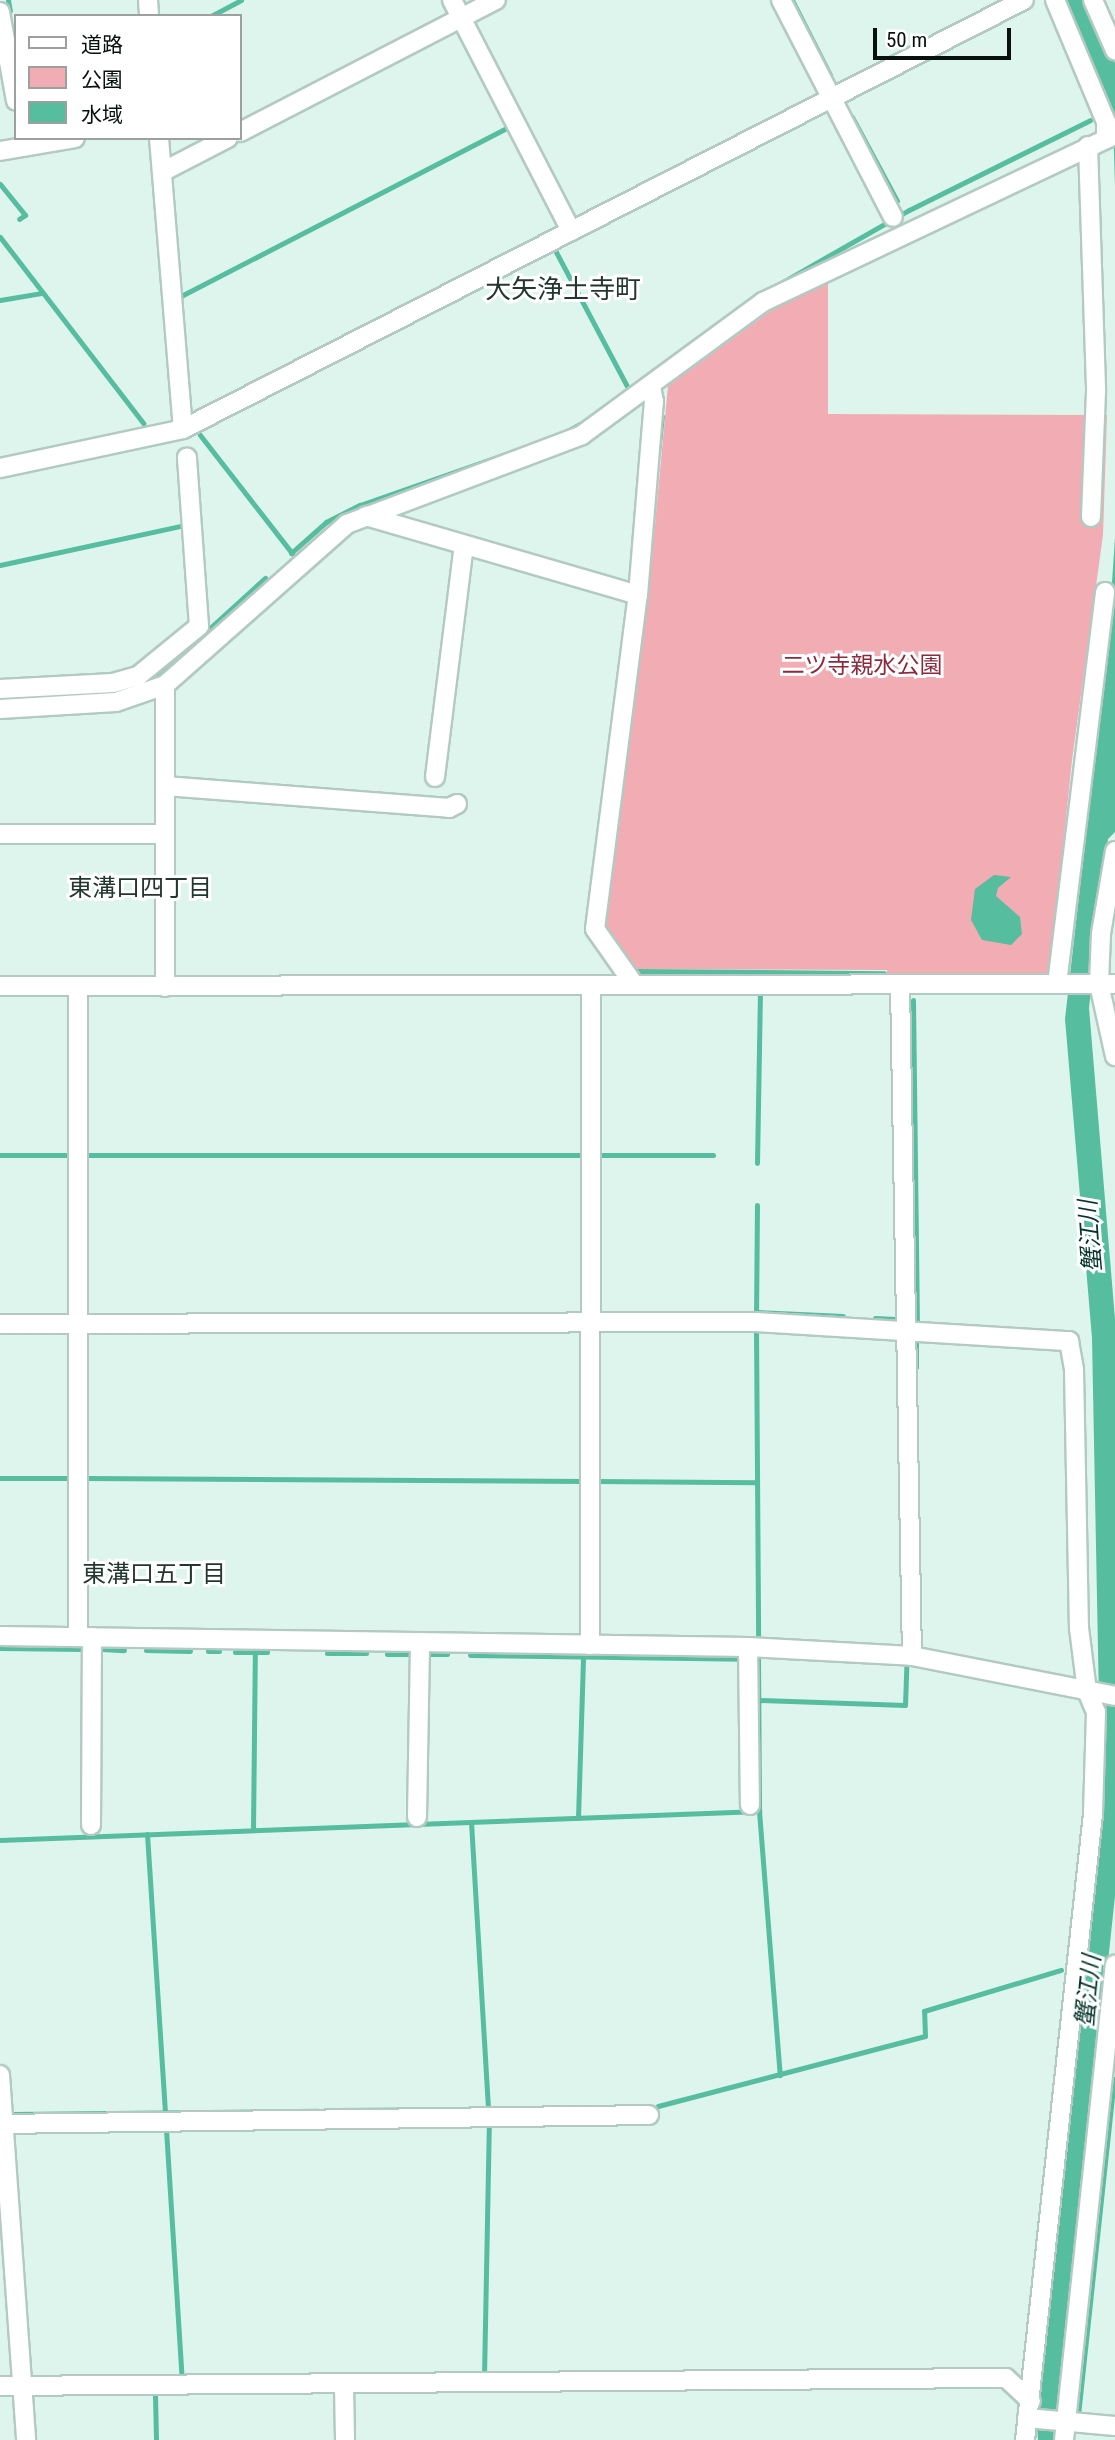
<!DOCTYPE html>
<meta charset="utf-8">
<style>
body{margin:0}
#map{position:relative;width:1115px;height:2440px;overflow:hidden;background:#ddf5ec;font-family:"Roboto Condensed","Noto Sans JP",sans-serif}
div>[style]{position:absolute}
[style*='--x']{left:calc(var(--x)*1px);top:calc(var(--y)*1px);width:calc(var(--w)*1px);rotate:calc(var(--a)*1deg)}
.green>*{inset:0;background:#f2acb3}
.water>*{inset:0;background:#56bd9f}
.stream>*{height:5px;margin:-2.5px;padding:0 2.5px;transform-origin:2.5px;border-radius:2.5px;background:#56bd9f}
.roads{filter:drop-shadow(2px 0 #b2cac1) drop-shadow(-2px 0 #b2cac1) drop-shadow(0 2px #b2cac1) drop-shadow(0 -2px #b2cac1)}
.minor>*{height:18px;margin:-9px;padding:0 9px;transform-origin:9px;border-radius:9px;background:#fff}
span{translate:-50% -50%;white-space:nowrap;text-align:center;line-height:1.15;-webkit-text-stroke:6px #fff;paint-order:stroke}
.park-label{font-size:23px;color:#8d283d}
.neighbourhood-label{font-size:24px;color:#233730}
.water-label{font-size:24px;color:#06362b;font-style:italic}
.quarter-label{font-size:26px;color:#233730}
.legend{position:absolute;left:14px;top:14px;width:228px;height:126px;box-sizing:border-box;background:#fff;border:2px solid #9ca09f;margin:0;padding:9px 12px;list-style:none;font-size:21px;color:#08110e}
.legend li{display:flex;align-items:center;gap:14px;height:35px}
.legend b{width:35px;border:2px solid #9ca09f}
.scale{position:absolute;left:873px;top:28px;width:138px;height:32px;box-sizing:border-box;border:4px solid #08110e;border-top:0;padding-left:9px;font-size:21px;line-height:24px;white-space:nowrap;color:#08110e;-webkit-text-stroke:5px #fff;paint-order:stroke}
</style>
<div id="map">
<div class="green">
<div style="clip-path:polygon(828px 278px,828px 414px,1107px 415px,1103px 535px,1072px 760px,1050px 972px,1045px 977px,887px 975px,887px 970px,637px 969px,606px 928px,648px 599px,668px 386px,769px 312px)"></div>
</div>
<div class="water">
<div style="clip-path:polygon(1060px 0,1088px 0,1115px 63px,1115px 186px,1113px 125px)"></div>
<div style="clip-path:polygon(1115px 537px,1115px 832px,1108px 839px,1089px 1008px,1115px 1319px,1115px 1896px,1057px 2440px,1038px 2440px,1036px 2412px,1099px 1702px,1092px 1338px,1065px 1019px,1108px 642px)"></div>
<div style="clip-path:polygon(994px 875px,1011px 877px,998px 888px,996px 896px,1020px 917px,1022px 934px,1011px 945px,982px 940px,971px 920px,975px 889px)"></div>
</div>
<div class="stream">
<div style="--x:8;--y:0;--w:11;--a:80"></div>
<div style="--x:792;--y:0;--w:84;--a:63.1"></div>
<div style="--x:211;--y:16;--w:34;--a:-28"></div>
<div style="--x:852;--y:117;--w:95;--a:61.8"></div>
<div style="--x:0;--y:184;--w:40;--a:51"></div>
<div style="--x:25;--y:215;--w:7;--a:146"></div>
<div style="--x:0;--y:237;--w:235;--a:52.4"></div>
<div style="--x:556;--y:252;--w:152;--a:62.1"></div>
<div style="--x:181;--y:296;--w:368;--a:-27.3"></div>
<div style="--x:0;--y:300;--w:43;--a:-9.5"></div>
<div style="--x:751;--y:300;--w:182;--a:-29.7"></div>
<div style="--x:909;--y:210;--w:202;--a:-26.4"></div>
<div style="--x:200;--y:435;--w:150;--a:52.1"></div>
<div style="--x:560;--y:435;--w:39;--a:-29"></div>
<div style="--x:658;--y:453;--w:37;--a:-84"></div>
<div style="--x:291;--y:553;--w:47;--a:-41.5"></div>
<div style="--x:326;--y:522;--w:38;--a:-27"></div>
<div style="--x:360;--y:505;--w:163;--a:-19.3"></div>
<div style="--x:0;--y:565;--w:185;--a:-12.2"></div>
<div style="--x:211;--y:627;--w:73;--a:-42.2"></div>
<div style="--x:145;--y:684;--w:67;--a:-40.1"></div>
<div style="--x:0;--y:699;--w:67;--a:-2.6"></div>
<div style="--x:627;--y:959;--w:14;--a:56"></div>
<div style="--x:635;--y:971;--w:249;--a:0.5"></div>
<div style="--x:913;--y:1000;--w:321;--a:89.3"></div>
<div style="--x:0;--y:1155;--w:71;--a:0"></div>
<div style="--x:84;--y:1155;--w:502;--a:0"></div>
<div style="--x:597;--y:1155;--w:116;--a:0"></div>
<div style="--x:757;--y:1163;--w:167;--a:-89"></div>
<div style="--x:757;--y:1205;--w:107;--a:90.5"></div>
<div style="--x:756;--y:1312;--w:87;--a:2.6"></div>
<div style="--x:875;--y:1318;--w:20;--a:3"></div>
<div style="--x:756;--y:1329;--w:306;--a:89.6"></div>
<div style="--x:916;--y:1367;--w:26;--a:-90"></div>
<div style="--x:0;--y:1478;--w:72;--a:0"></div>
<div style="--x:84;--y:1478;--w:501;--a:0.34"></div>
<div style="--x:595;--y:1481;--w:162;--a:0.4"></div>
<div style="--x:0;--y:1648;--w:83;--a:0.7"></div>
<div style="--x:102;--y:1649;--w:22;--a:3"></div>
<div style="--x:146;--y:1650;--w:44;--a:1.3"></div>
<div style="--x:208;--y:1651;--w:11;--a:0"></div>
<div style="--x:235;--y:1652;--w:32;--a:0"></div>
<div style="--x:327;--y:1653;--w:39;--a:0"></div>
<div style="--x:387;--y:1654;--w:23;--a:0"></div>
<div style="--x:428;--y:1654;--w:19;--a:0"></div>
<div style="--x:470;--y:1655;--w:273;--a:0.8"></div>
<div style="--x:758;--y:1659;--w:152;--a:89.6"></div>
<div style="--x:759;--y:1811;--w:265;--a:85.5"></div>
<div style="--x:759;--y:1700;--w:146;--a:2"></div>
<div style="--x:905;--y:1705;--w:38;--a:-88"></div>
<div style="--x:578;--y:1818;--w:162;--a:-88.2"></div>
<div style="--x:471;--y:1822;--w:288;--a:86.6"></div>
<div style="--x:253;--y:1830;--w:178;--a:-89.4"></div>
<div style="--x:147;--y:1834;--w:279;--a:86.3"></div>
<div style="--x:0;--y:1840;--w:760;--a:-2.19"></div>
<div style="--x:658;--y:2106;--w:276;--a:-14.7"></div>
<div style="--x:925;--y:2036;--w:25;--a:-92"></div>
<div style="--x:924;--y:2011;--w:143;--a:-16.7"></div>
<div style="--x:335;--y:2110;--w:144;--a:-0.4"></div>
<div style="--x:13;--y:2114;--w:305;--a:-0.6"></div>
<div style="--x:166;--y:2129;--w:252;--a:86.4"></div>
<div style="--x:484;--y:2377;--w:252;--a:-88.9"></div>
<div style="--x:155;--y:2395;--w:45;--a:88.7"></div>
<div style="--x:1083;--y:2415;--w:5;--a:180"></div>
<div style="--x:1078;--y:2415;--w:338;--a:-83.9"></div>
</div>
<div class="roads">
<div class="minor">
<div style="--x:148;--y:0;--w:16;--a:86"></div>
<div style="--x:452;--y:0;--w:260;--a:62.7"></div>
<div style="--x:781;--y:0;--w:244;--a:62.7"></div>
<div style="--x:1055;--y:0;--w:132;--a:67.3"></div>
<div style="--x:1106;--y:122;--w:17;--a:90"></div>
<div style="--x:1093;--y:0;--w:55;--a:66.3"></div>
<div style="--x:0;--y:12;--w:90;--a:79.8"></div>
<div style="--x:240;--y:132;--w:288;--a:-27.3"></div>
<div style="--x:159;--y:138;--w:292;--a:85.3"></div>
<div style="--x:1088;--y:146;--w:246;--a:88.1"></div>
<div style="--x:1096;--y:392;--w:125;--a:92.3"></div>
<div style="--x:0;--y:151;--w:76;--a:-9.8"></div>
<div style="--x:162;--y:172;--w:74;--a:-27.3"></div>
<div style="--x:0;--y:468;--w:187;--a:-12"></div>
<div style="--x:183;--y:429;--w:944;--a:-27.03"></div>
<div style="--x:366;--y:516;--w:283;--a:16.2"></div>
<div style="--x:0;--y:689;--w:113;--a:-3"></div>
<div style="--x:113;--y:683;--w:26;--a:-16"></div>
<div style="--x:138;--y:676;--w:79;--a:-39.3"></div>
<div style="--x:199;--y:626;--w:169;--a:-94.1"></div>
<div style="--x:0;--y:709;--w:116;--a:-3.5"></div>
<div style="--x:116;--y:702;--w:52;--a:-19.1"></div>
<div style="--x:165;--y:685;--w:243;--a:-41.5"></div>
<div style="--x:347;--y:524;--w:251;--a:-20.7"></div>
<div style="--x:582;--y:435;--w:225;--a:-36.3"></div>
<div style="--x:763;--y:302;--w:390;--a:-25.4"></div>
<div style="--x:435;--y:777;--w:234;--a:-82.9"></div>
<div style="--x:165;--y:786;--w:285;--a:4.4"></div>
<div style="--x:449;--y:808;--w:9;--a:-27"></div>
<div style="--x:0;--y:834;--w:165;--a:0"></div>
<div style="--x:1115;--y:851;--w:84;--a:99.6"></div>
<div style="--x:1101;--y:934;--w:50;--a:92.3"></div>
<div style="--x:1099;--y:984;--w:74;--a:77.5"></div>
<div style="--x:633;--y:983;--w:66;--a:-125.1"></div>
<div style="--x:595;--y:929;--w:337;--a:-82.7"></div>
<div style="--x:638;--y:595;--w:194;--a:-85.3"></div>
<div style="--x:654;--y:402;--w:15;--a:-101"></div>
<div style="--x:900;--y:984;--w:672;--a:88.98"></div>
<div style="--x:1057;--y:984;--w:395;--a:-83"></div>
<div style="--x:0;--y:986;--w:1115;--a:-0.1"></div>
<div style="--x:165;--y:987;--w:302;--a:-90"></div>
<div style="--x:0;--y:1324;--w:756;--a:-0.15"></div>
<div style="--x:756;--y:1322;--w:314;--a:3.5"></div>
<div style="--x:1069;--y:1341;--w:29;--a:80"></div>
<div style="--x:1074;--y:1370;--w:258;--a:88.9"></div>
<div style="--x:1079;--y:1628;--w:64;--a:82.8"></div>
<div style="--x:1087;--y:1691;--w:23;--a:67"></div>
<div style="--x:1096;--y:1712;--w:102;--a:91.7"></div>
<div style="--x:1093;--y:1814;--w:630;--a:96.2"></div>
<div style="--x:0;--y:1636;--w:748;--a:0.84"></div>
<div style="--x:748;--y:1647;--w:164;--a:3.1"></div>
<div style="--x:912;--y:1656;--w:207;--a:11.1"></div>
<div style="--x:78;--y:1637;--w:650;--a:-90"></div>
<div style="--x:590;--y:1645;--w:657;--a:-89.91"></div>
<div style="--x:748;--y:1647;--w:158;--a:89.3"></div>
<div style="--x:417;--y:1817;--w:175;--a:-89"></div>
<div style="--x:91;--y:1825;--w:188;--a:-89.7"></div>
<div style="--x:0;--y:2075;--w:366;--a:85.9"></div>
<div style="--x:0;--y:2124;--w:649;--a:-0.79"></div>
<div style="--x:0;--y:2386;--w:1006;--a:-0.46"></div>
<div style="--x:1006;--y:2378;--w:34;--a:43"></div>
<div style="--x:344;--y:2386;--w:54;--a:88.9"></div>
<div style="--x:1027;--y:2418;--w:88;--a:5.2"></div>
<div style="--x:1064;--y:2440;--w:478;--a:-83.9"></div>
</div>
</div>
<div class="park-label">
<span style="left:862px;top:666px">二ツ寺親水公園</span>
</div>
<div class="neighbourhood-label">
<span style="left:140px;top:889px">東溝口四丁目</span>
<span style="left:154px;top:1575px">東溝口五丁目</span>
</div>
<div class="water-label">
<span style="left:1091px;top:1236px;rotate:-94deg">蟹江川</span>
<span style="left:1089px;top:1991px;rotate:-84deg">蟹江川</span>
</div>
<div class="quarter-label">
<span style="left:563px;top:290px">大矢浄土寺町</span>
</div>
<ul class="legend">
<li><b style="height:9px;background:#fff"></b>道路</li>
<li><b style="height:19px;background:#f2acb3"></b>公園</li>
<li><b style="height:19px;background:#56bd9f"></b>水域</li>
</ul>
<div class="scale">50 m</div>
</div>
